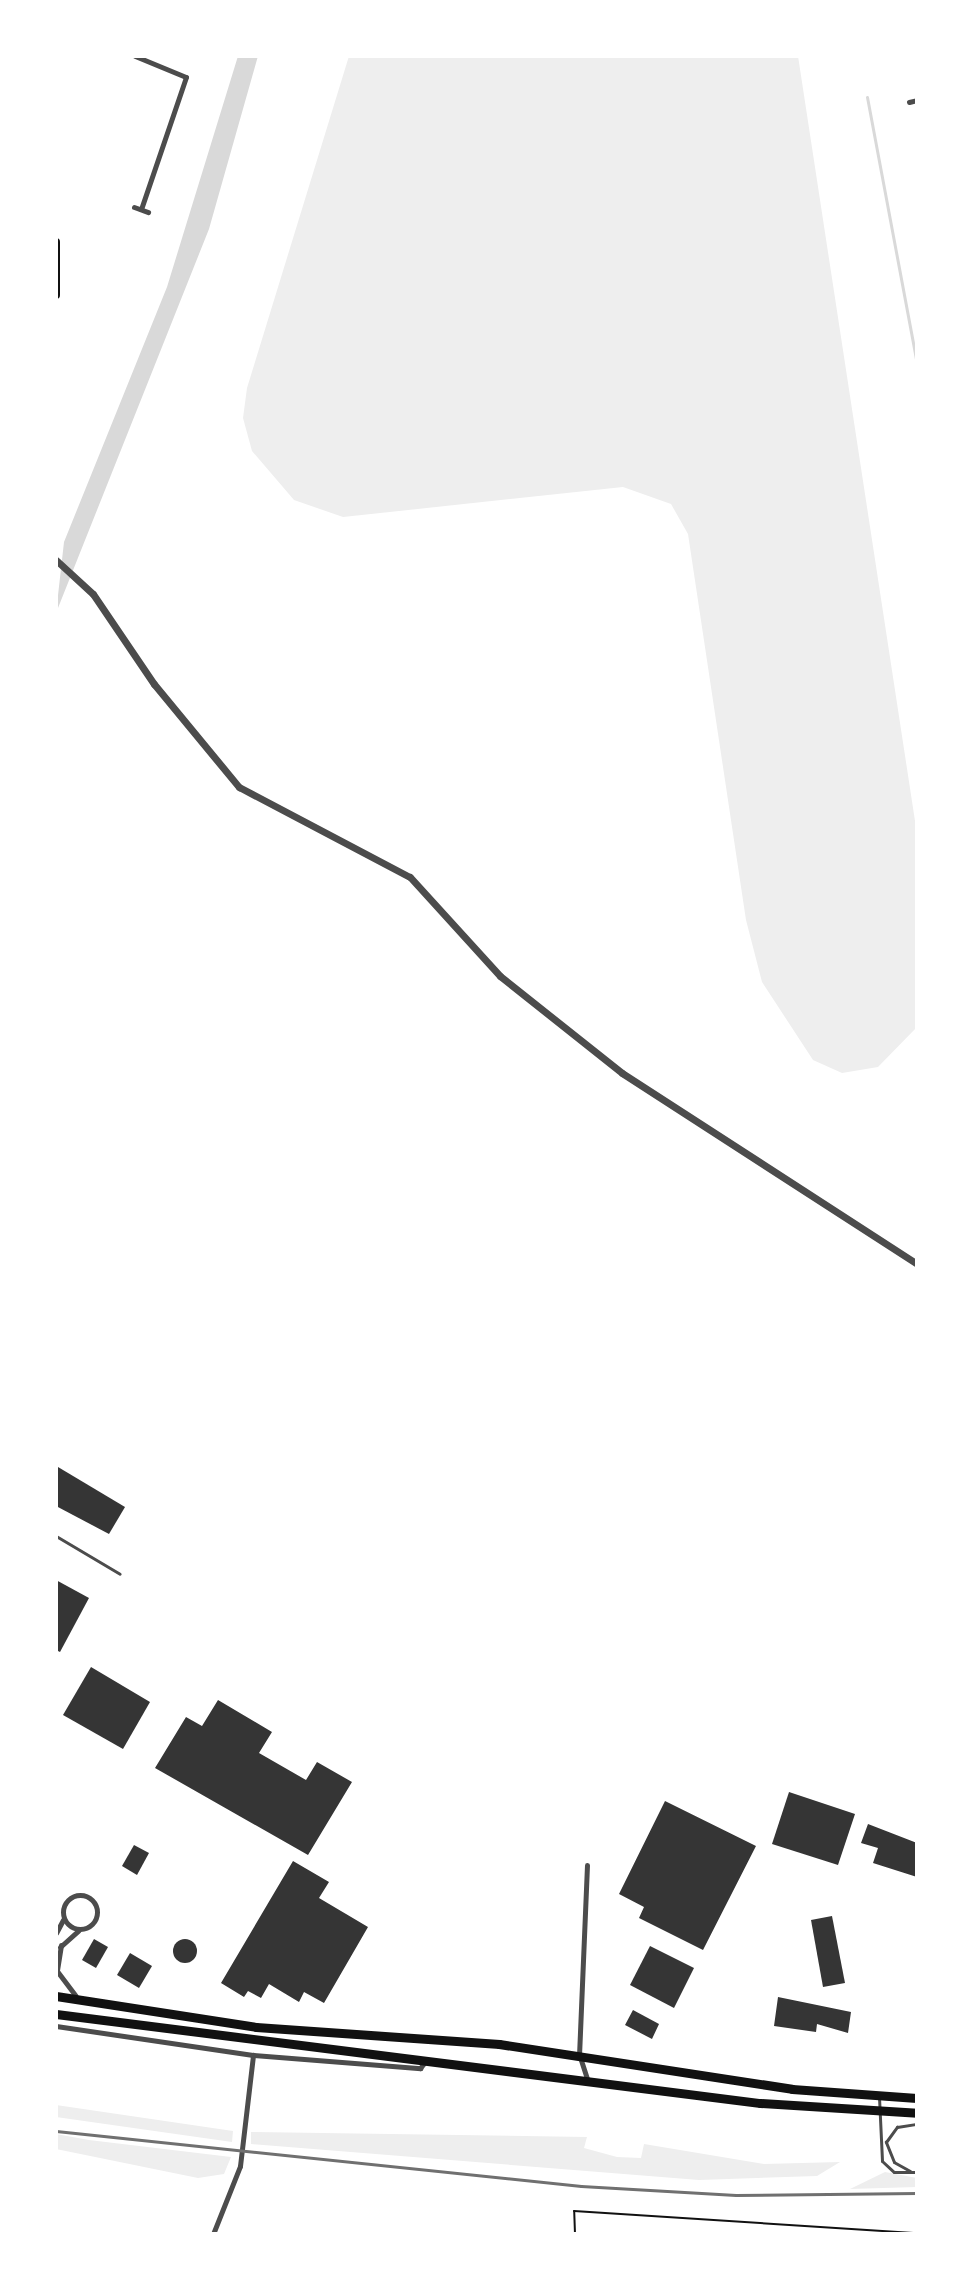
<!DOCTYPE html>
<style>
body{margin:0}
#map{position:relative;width:973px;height:2290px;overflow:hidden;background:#fff;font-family:Commissioner,sans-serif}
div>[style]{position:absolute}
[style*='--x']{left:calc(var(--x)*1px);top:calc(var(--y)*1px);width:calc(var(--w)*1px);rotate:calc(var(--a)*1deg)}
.green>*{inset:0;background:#eee}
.water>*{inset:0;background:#d9d9d9}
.stream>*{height:3px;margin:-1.5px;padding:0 1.5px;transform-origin:1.5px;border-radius:1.5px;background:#d9d9d9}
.building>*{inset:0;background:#353535}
.round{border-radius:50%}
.path>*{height:2px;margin:-1px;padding:0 1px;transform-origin:1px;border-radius:1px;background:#111}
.service>*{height:3px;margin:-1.5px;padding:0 1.5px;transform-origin:1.5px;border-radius:1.5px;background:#4c4c4c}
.minor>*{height:5px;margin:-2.5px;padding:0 2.5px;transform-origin:2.5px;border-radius:2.5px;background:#4c4c4c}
.minor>.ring{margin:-2.5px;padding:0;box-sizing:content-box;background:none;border:5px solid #4c4c4c;border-radius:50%}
.tertiary>*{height:7px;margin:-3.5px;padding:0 3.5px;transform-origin:3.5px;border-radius:3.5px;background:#4c4c4c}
.secondary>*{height:8px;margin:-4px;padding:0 4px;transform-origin:4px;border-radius:4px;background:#111}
.trunk>*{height:9px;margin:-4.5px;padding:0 4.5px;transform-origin:4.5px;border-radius:4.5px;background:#111}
.rail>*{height:3px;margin:-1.5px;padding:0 1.5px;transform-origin:1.5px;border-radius:1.5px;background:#707070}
span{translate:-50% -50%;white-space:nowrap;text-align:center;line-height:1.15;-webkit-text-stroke:7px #fff;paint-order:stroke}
.frame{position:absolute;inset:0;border:58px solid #fff;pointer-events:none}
</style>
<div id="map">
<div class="green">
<div style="clip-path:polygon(349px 56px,798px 56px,917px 834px,917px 1027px,878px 1067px,842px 1073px,813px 1060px,762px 982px,746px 920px,688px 534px,671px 504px,623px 487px,343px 517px,294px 500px,252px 451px,243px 418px,247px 388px)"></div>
<div style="clip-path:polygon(56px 2105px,233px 2131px,232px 2142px,56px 2117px)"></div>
<div style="clip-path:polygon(251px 2132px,587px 2137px,584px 2148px,617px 2157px,641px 2158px,644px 2144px,764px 2164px,840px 2162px,817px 2176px,699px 2180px,251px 2144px)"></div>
<div style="clip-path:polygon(56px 2134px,89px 2140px,231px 2157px,224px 2174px,198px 2178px,56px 2149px)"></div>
<div style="clip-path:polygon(885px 2172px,917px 2178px,917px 2187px,850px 2189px)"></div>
</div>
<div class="water">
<div style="clip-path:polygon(238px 56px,258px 56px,209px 229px,56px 613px,64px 542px,167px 287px)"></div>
</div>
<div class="stream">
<div style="--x:867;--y:97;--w:271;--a:79.4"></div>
</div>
<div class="building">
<div style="clip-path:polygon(58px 1467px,125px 1507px,109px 1534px,56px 1506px)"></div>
<div style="clip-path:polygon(56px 1580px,89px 1598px,60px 1652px,56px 1650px)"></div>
<div style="clip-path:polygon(91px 1667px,150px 1702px,123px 1749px,63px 1715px)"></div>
<div style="clip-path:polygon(218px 1700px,272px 1732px,259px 1753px,306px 1780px,317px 1762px,352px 1782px,308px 1855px,155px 1768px,186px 1717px,202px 1726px)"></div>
<div style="clip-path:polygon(789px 1792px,855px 1814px,838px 1865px,772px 1844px)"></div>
<div style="clip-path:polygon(665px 1801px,756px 1846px,703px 1950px,639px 1918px,644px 1907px,619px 1894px)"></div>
<div style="clip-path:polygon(868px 1824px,917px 1843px,917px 1877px,873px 1863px,878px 1848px,861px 1843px)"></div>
<div style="clip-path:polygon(134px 1845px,149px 1853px,137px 1875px,122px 1866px)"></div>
<div style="clip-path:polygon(293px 1861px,329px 1882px,319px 1898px,368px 1927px,324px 2003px,304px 1992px,299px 2002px,269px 1984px,261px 1998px,248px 1991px,244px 1997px,221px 1983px)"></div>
<div style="clip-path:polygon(832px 1916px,845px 1983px,823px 1987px,811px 1920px)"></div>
<div class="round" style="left:173px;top:1939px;width:24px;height:24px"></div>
<div style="clip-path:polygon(94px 1939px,108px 1947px,96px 1968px,82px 1960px)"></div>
<div style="clip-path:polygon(650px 1946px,694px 1968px,674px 2008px,630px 1985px)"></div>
<div style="clip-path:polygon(130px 1953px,152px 1966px,139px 1988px,117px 1975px)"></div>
<div style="clip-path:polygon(778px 1997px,851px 2012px,848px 2033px,817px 2024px,816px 2032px,774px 2026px)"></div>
<div style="clip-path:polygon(633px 2010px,659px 2024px,652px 2039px,625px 2025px)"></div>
</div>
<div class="path">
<div style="--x:575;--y:2234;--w:23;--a:-92"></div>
<div style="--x:574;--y:2211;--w:344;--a:3.7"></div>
</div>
<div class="service">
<div style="--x:56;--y:1536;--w:74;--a:30.7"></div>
<div style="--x:879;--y:2097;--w:64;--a:87.3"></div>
<div style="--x:882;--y:2161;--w:16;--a:43"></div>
<div style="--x:894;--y:2172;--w:23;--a:0"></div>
<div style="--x:910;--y:2171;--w:18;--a:-151"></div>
<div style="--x:894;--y:2162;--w:22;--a:-112"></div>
<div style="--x:886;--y:2142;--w:19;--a:-54"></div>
<div style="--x:897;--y:2127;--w:20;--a:-9"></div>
</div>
<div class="minor">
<div style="--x:135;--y:56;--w:55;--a:22.4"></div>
<div style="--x:186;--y:77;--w:139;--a:108.8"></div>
<div style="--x:909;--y:102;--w:8;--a:-14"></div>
<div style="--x:134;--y:207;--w:15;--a:20"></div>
<div style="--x:587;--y:1865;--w:189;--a:92.4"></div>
<div style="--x:579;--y:2054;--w:25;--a:72"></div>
<div class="ring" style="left:63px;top:1895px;width:29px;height:29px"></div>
<div style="--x:56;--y:1933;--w:15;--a:-62"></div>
<div style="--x:61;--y:1945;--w:26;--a:99"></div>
<div style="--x:57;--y:1971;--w:31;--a:53"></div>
<div style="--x:60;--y:1947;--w:25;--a:-42"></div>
<div style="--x:56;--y:2026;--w:199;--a:8.4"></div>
<div style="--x:253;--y:2055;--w:168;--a:4.5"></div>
<div style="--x:420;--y:2068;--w:8;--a:-50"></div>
<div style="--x:213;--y:2234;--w:73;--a:-68.3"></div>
<div style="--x:240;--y:2166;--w:112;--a:-83.3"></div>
</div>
<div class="tertiary">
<div style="--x:56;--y:560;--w:50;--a:42.6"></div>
<div style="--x:93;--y:594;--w:109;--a:55.9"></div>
<div style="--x:154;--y:684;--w:134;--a:50.5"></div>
<div style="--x:239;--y:787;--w:193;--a:27.8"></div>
<div style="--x:410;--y:877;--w:134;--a:47.7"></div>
<div style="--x:500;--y:976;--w:156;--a:38.5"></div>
<div style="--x:622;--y:1073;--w:351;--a:32.9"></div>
</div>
<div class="secondary">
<div style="--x:56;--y:242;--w:53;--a:90"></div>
</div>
<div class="trunk">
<div style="--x:56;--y:1996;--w:202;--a:8.8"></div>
<div style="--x:256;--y:2027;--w:244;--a:4"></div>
<div style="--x:499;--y:2044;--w:296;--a:8.7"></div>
<div style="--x:792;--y:2089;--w:125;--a:4.1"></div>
<div style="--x:56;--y:2014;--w:710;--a:7.21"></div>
<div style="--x:760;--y:2103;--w:157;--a:3.6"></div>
</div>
<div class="rail">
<div style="--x:56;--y:2131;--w:528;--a:5.98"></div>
<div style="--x:581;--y:2186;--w:155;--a:3.3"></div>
<div style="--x:736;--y:2195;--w:181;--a:-0.6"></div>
</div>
<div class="frame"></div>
</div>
